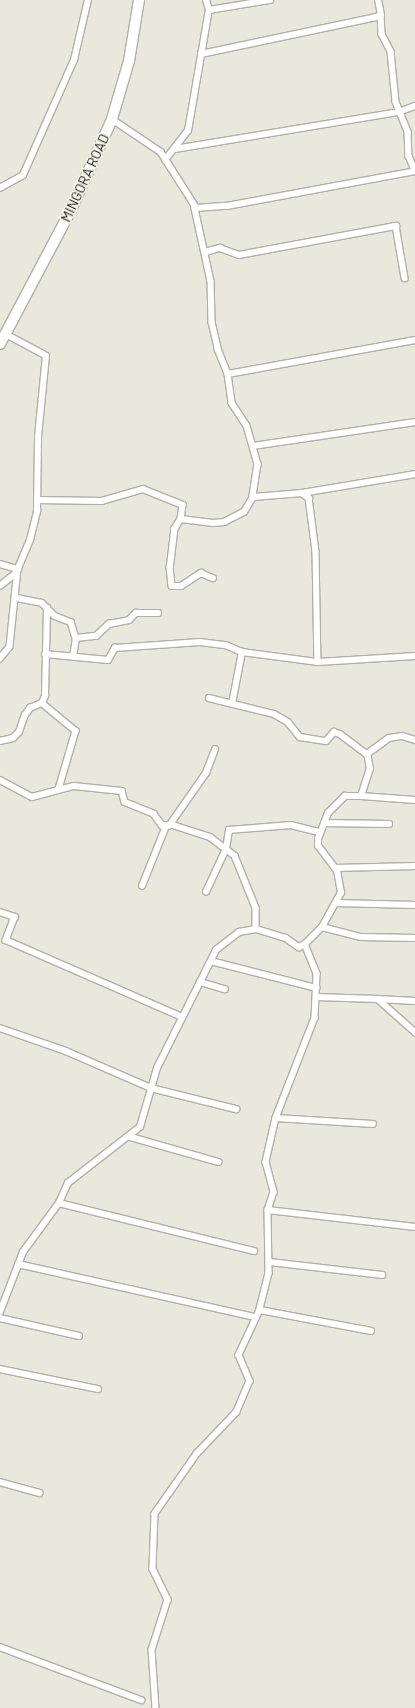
<!DOCTYPE html>
<style>
body{margin:0}
#map{position:relative;width:415px;height:1708px;overflow:hidden;background:#e8e8dd;font-family:Barlow,sans-serif}
div>[style]{position:absolute}
[style*='--x']{left:calc(var(--x)*1px);top:calc(var(--y)*1px);width:calc(var(--w)*1px);rotate:calc(var(--a)*1deg)}
.roads{filter:drop-shadow(1px 0 #b0b1a6) drop-shadow(-1px 0 #b0b1a6) drop-shadow(0 1px #b0b1a6) drop-shadow(0 -1px #b0b1a6)}
.street>*{height:5.5px;margin:-2.75px;padding:0 2.75px;transform-origin:2.75px;border-radius:2.75px;background:#fff}
.highway>*{height:10px;margin:-5px;padding:0 5px;transform-origin:5px;border-radius:5px;background:#fff}
span{translate:-50% -50%;white-space:nowrap;text-align:center;line-height:1.15;-webkit-text-stroke:4px #f5f6ea;paint-order:stroke}
.street-label{font-size:14px;color:#161612}
</style>
<div id="map">
<div class="roads">
<div class="street">
<div style="--x:209;--y:10;--w:62;--a:-9.3"></div>
<div style="--x:381;--y:15;--w:19;--a:87"></div>
<div style="--x:382;--y:34;--w:20;--a:63"></div>
<div style="--x:391;--y:52;--w:50;--a:84.3"></div>
<div style="--x:396;--y:102;--w:32;--a:68"></div>
<div style="--x:408;--y:132;--w:24;--a:88"></div>
<div style="--x:409;--y:156;--w:15;--a:67"></div>
<div style="--x:201;--y:54;--w:179;--a:-11.9"></div>
<div style="--x:376;--y:17;--w:5;--a:-22"></div>
<div style="--x:381;--y:15;--w:15;--a:-101"></div>
<div style="--x:112;--y:119;--w:59;--a:34"></div>
<div style="--x:161;--y:152;--w:62;--a:57.6"></div>
<div style="--x:194;--y:204;--w:79;--a:77.6"></div>
<div style="--x:211;--y:281;--w:41;--a:88.6"></div>
<div style="--x:212;--y:322;--w:28;--a:77"></div>
<div style="--x:218;--y:349;--w:27;--a:68"></div>
<div style="--x:228;--y:374;--w:29;--a:82"></div>
<div style="--x:232;--y:403;--w:27;--a:57"></div>
<div style="--x:247;--y:426;--w:40;--a:74"></div>
<div style="--x:258;--y:464;--w:33;--a:99"></div>
<div style="--x:253;--y:497;--w:49;--a:-4.7"></div>
<div style="--x:302;--y:493;--w:9;--a:36"></div>
<div style="--x:309;--y:498;--w:54;--a:82.6"></div>
<div style="--x:316;--y:552;--w:110;--a:89"></div>
<div style="--x:175;--y:149;--w:227;--a:-9.4"></div>
<div style="--x:399;--y:112;--w:17;--a:-21"></div>
<div style="--x:165;--y:160;--w:37;--a:-52"></div>
<div style="--x:188;--y:131;--w:123;--a:-80.2"></div>
<div style="--x:209;--y:10;--w:10;--a:-107"></div>
<div style="--x:0;--y:188;--w:26;--a:-29"></div>
<div style="--x:23;--y:175;--w:126;--a:-66.1"></div>
<div style="--x:74;--y:60;--w:62;--a:-76.9"></div>
<div style="--x:195;--y:208;--w:32;--a:-4"></div>
<div style="--x:227;--y:206;--w:191;--a:-10.5"></div>
<div style="--x:205;--y:252;--w:16;--a:-15"></div>
<div style="--x:220;--y:248;--w:20;--a:20"></div>
<div style="--x:239;--y:255;--w:160;--a:-10.5"></div>
<div style="--x:396;--y:226;--w:53;--a:80.2"></div>
<div style="--x:228;--y:374;--w:190;--a:-10.3"></div>
<div style="--x:253;--y:446;--w:164;--a:-8.4"></div>
<div style="--x:302;--y:493;--w:115;--a:-9.5"></div>
<div style="--x:37;--y:500;--w:65;--a:0.9"></div>
<div style="--x:102;--y:501;--w:43;--a:-16.3"></div>
<div style="--x:143;--y:489;--w:43;--a:21.8"></div>
<div style="--x:183;--y:505;--w:14;--a:98"></div>
<div style="--x:181;--y:519;--w:32;--a:7"></div>
<div style="--x:213;--y:523;--w:11;--a:-5"></div>
<div style="--x:224;--y:522;--w:22;--a:-27"></div>
<div style="--x:244;--y:512;--w:17;--a:-59"></div>
<div style="--x:181;--y:519;--w:12;--a:121"></div>
<div style="--x:175;--y:529;--w:38;--a:97"></div>
<div style="--x:170;--y:567;--w:19;--a:84"></div>
<div style="--x:172;--y:586;--w:9;--a:0"></div>
<div style="--x:181;--y:586;--w:24;--a:-33"></div>
<div style="--x:201;--y:573;--w:13;--a:23"></div>
<div style="--x:0;--y:564;--w:19;--a:16"></div>
<div style="--x:18;--y:569;--w:78;--a:95.9"></div>
<div style="--x:10;--y:647;--w:16;--a:130"></div>
<div style="--x:0;--y:586;--w:21;--a:-39"></div>
<div style="--x:16;--y:573;--w:36;--a:-67"></div>
<div style="--x:30;--y:540;--w:30;--a:-76"></div>
<div style="--x:37;--y:511;--w:74;--a:-89.2"></div>
<div style="--x:38;--y:437;--w:81;--a:-84.4"></div>
<div style="--x:46;--y:356;--w:47;--a:-151.8"></div>
<div style="--x:17;--y:598;--w:25;--a:11"></div>
<div style="--x:42;--y:603;--w:18;--a:45"></div>
<div style="--x:55;--y:616;--w:17;--a:21"></div>
<div style="--x:71;--y:622;--w:17;--a:73"></div>
<div style="--x:76;--y:638;--w:20;--a:-6"></div>
<div style="--x:96;--y:636;--w:18;--a:-43"></div>
<div style="--x:109;--y:624;--w:20;--a:-11"></div>
<div style="--x:129;--y:620;--w:10;--a:-45"></div>
<div style="--x:136;--y:613;--w:22;--a:0"></div>
<div style="--x:45;--y:654;--w:63;--a:5.4"></div>
<div style="--x:108;--y:660;--w:14;--a:-60"></div>
<div style="--x:115;--y:648;--w:85;--a:-4"></div>
<div style="--x:200;--y:642;--w:26;--a:7"></div>
<div style="--x:226;--y:645;--w:17;--a:24"></div>
<div style="--x:242;--y:652;--w:77;--a:7.5"></div>
<div style="--x:318;--y:662;--w:97;--a:-3.5"></div>
<div style="--x:73;--y:657;--w:19;--a:-81"></div>
<div style="--x:209;--y:698;--w:67;--a:13.8"></div>
<div style="--x:274;--y:714;--w:16;--a:30"></div>
<div style="--x:288;--y:722;--w:19;--a:51"></div>
<div style="--x:300;--y:737;--w:26;--a:9"></div>
<div style="--x:326;--y:741;--w:12;--a:-48"></div>
<div style="--x:334;--y:732;--w:6;--a:18"></div>
<div style="--x:340;--y:734;--w:34;--a:37"></div>
<div style="--x:42;--y:703;--w:44;--a:39.5"></div>
<div style="--x:76;--y:731;--w:60;--a:106.3"></div>
<div style="--x:232;--y:704;--w:53;--a:-79.1"></div>
<div style="--x:0;--y:741;--w:13;--a:-13"></div>
<div style="--x:13;--y:738;--w:8;--a:-45"></div>
<div style="--x:19;--y:732;--w:18;--a:-71"></div>
<div style="--x:25;--y:715;--w:9;--a:-54"></div>
<div style="--x:30;--y:708;--w:13;--a:-23"></div>
<div style="--x:42;--y:703;--w:8;--a:-67"></div>
<div style="--x:45;--y:696;--w:88;--a:-88.7"></div>
<div style="--x:0;--y:780;--w:36;--a:28"></div>
<div style="--x:32;--y:797;--w:43;--a:-14.7"></div>
<div style="--x:74;--y:786;--w:48;--a:5.9"></div>
<div style="--x:122;--y:791;--w:11;--a:75"></div>
<div style="--x:125;--y:802;--w:31;--a:22"></div>
<div style="--x:154;--y:814;--w:14;--a:54"></div>
<div style="--x:162;--y:825;--w:11;--a:0"></div>
<div style="--x:173;--y:825;--w:39;--a:18"></div>
<div style="--x:210;--y:837;--w:31;--a:37"></div>
<div style="--x:235;--y:856;--w:56;--a:68"></div>
<div style="--x:256;--y:908;--w:21;--a:90"></div>
<div style="--x:361;--y:796;--w:54;--a:4.2"></div>
<div style="--x:324;--y:823;--w:65;--a:0.9"></div>
<div style="--x:169;--y:826;--w:65;--a:-55.1"></div>
<div style="--x:206;--y:773;--w:25;--a:-69"></div>
<div style="--x:335;--y:868;--w:80;--a:-1.4"></div>
<div style="--x:142;--y:886;--w:65;--a:-68.2"></div>
<div style="--x:206;--y:892;--w:47;--a:-65.1"></div>
<div style="--x:226;--y:849;--w:19;--a:-81"></div>
<div style="--x:229;--y:830;--w:62;--a:-4.6"></div>
<div style="--x:291;--y:825;--w:30;--a:14"></div>
<div style="--x:336;--y:903;--w:79;--a:1.5"></div>
<div style="--x:0;--y:912;--w:16;--a:18"></div>
<div style="--x:15;--y:917;--w:25;--a:111"></div>
<div style="--x:6;--y:940;--w:192;--a:23.6"></div>
<div style="--x:322;--y:927;--w:40;--a:14.4"></div>
<div style="--x:361;--y:937;--w:54;--a:1.1"></div>
<div style="--x:305;--y:944;--w:24;--a:-45"></div>
<div style="--x:322;--y:927;--w:39;--a:-61"></div>
<div style="--x:341;--y:893;--w:22;--a:-100"></div>
<div style="--x:337;--y:871;--w:31;--a:-127"></div>
<div style="--x:318;--y:846;--w:7;--a:-90"></div>
<div style="--x:318;--y:839;--w:28;--a:-69"></div>
<div style="--x:328;--y:813;--w:24;--a:-45"></div>
<div style="--x:345;--y:796;--w:16;--a:0"></div>
<div style="--x:361;--y:796;--w:28;--a:-72"></div>
<div style="--x:370;--y:769;--w:15;--a:-101"></div>
<div style="--x:367;--y:754;--w:27;--a:-36"></div>
<div style="--x:389;--y:738;--w:13;--a:-9"></div>
<div style="--x:402;--y:736;--w:14;--a:17"></div>
<div style="--x:211;--y:961;--w:109;--a:14.3"></div>
<div style="--x:200;--y:982;--w:26;--a:16"></div>
<div style="--x:316;--y:997;--w:62;--a:1.8"></div>
<div style="--x:378;--y:999;--w:50;--a:41.7"></div>
<div style="--x:378;--y:999;--w:37;--a:3"></div>
<div style="--x:0;--y:1028;--w:70;--a:19.2"></div>
<div style="--x:66;--y:1051;--w:93;--a:23.5"></div>
<div style="--x:151;--y:1088;--w:88;--a:13.9"></div>
<div style="--x:276;--y:1118;--w:97;--a:3.5"></div>
<div style="--x:131;--y:1137;--w:91;--a:15.9"></div>
<div style="--x:59;--y:1203;--w:201;--a:13.8"></div>
<div style="--x:268;--y:1210;--w:148;--a:6.6"></div>
<div style="--x:270;--y:1262;--w:113;--a:6.6"></div>
<div style="--x:18;--y:1264;--w:244;--a:12.6"></div>
<div style="--x:260;--y:1310;--w:113;--a:10.7"></div>
<div style="--x:0;--y:1312;--w:64;--a:-69"></div>
<div style="--x:23;--y:1252;--w:61;--a:-53.7"></div>
<div style="--x:59;--y:1203;--w:22;--a:-66"></div>
<div style="--x:68;--y:1183;--w:91;--a:-37.9"></div>
<div style="--x:140;--y:1127;--w:61;--a:-73.9"></div>
<div style="--x:157;--y:1068;--w:132;--a:-63.4"></div>
<div style="--x:216;--y:950;--w:29;--a:-38"></div>
<div style="--x:239;--y:932;--w:17;--a:-10"></div>
<div style="--x:256;--y:929;--w:31;--a:17"></div>
<div style="--x:286;--y:938;--w:16;--a:35"></div>
<div style="--x:299;--y:947;--w:7;--a:-27"></div>
<div style="--x:305;--y:944;--w:32;--a:68"></div>
<div style="--x:317;--y:974;--w:44;--a:92.6"></div>
<div style="--x:315;--y:1018;--w:107;--a:111.3"></div>
<div style="--x:276;--y:1118;--w:45;--a:102.8"></div>
<div style="--x:266;--y:1162;--w:31;--a:75"></div>
<div style="--x:274;--y:1192;--w:19;--a:108"></div>
<div style="--x:268;--y:1210;--w:63;--a:89.1"></div>
<div style="--x:269;--y:1273;--w:38;--a:104"></div>
<div style="--x:260;--y:1310;--w:50;--a:115"></div>
<div style="--x:239;--y:1355;--w:28;--a:67"></div>
<div style="--x:250;--y:1381;--w:34;--a:113"></div>
<div style="--x:237;--y:1412;--w:58;--a:133.6"></div>
<div style="--x:197;--y:1454;--w:73;--a:125"></div>
<div style="--x:155;--y:1514;--w:55;--a:92.1"></div>
<div style="--x:153;--y:1569;--w:34;--a:64"></div>
<div style="--x:168;--y:1600;--w:52;--a:107.7"></div>
<div style="--x:152;--y:1650;--w:58;--a:86.1"></div>
<div style="--x:0;--y:1318;--w:81;--a:12.8"></div>
<div style="--x:0;--y:1369;--w:100;--a:11.5"></div>
<div style="--x:0;--y:1482;--w:41;--a:15.4"></div>
<div style="--x:0;--y:1647;--w:151;--a:20.6"></div>
</div>
<div class="highway">
<div style="--x:0;--y:344;--w:152;--a:-62.1"></div>
<div style="--x:71;--y:210;--w:100;--a:-65.7"></div>
<div style="--x:112;--y:119;--w:60;--a:-73.7"></div>
<div style="--x:129;--y:61;--w:62;--a:-80.7"></div>
</div>
</div>
<div class="street-label">
<span style="left:85px;top:178px;rotate:-65deg">MINGORA ROAD</span>
</div>
</div>
